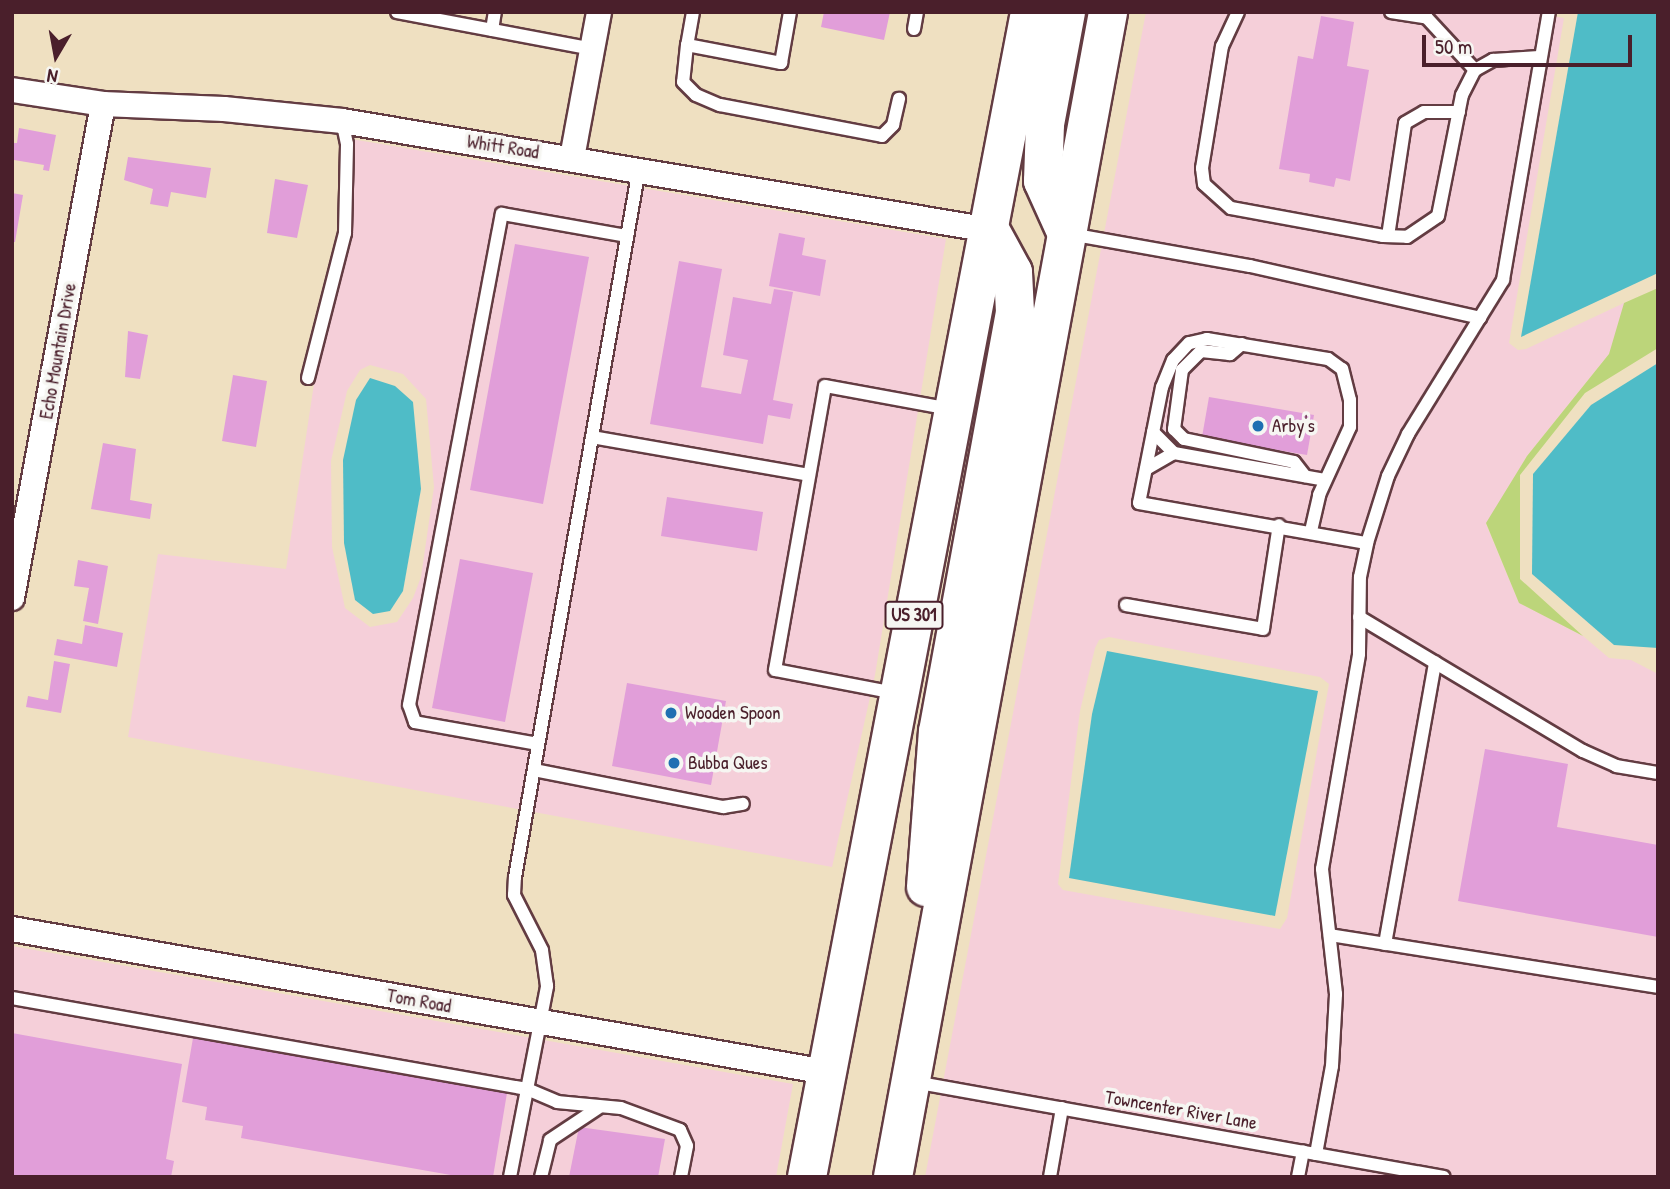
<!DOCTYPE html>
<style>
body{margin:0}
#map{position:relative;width:1670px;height:1189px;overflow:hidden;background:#efe0c1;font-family:"Patrick Hand",sans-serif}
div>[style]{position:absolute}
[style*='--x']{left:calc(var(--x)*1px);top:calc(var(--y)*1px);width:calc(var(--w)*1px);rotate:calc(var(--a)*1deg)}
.built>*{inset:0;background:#f5cfd9}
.green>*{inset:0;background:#bcd57a}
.water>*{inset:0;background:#4fbcc7}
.building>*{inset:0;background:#e19ed9}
.roads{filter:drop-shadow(2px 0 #633c42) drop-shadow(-2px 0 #633c42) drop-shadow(0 2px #633c42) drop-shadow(0 -2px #633c42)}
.service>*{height:12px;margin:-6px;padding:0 6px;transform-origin:6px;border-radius:6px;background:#fff}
.minor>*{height:24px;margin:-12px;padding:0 12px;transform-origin:12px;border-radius:12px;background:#fff}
.primary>*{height:38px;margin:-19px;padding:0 19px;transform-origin:19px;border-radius:19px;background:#fff}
.dots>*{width:19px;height:19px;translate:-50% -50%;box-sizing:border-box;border:4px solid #f6f6f2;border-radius:50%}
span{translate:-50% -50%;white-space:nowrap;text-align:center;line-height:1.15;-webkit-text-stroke:7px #f6f6f2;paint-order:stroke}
.shield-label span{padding:2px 5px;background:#f6f6f2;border:2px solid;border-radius:5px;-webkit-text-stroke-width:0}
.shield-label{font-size:18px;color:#4a1f2b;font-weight:700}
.street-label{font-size:19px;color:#4a1f2b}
.poi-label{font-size:19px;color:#4a1f2b}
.left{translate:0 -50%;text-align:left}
.frame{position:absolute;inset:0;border:14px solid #4a1f2b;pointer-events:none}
.north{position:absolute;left:21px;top:21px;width:70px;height:70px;-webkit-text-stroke:5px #f6f6f2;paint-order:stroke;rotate:190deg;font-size:19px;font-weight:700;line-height:28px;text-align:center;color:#4a1f2b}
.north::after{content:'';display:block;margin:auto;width:24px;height:32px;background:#4a1f2b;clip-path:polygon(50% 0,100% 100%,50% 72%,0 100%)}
.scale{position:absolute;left:1422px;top:35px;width:210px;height:32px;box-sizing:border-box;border:4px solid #4a1f2b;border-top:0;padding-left:9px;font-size:21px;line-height:24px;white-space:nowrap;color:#4a1f2b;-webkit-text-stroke:5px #f6f6f2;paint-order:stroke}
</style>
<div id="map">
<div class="built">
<div style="clip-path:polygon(evenodd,1146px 12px,1526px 12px,1564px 18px,1509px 343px,1518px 350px,1526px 349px,1624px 303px,1625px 307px,1609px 354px,1527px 456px,1486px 524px,1519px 603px,1583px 636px,1609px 658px,1631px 660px,1658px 674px,1658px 1177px,925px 1177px,1146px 12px,1109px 637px,1320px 677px,1329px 684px,1287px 918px,1280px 929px,1063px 890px,1058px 884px,1080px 711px,1095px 648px,1099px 640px,1109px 637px)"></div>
<div style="clip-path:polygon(evenodd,351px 139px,946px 239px,875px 675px,832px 867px,128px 737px,158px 554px,286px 569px,351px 139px,370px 365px,403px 374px,426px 399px,434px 487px,421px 577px,413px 598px,397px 622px,370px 627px,345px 608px,332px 547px,331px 461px,347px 391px,360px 370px,370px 365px)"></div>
<div style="clip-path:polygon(12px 946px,793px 1084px,776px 1177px,12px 1177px)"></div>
</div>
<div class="green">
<div style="clip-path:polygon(1658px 288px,1658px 348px,1585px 393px,1520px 475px,1520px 579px,1583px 636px,1519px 603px,1486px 523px,1527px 456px,1609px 354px,1624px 303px)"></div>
</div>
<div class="water">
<div style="clip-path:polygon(1578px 12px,1658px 12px,1658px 273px,1521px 337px)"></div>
<div style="clip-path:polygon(1658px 363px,1658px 648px,1614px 645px,1532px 574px,1533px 474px,1591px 405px)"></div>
<div style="clip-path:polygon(370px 378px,395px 386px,413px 402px,421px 489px,403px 591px,390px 611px,373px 614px,355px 600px,344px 543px,343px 460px,356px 400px)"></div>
<div style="clip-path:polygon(1107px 651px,1318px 691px,1275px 916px,1069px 878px,1092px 714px)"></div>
</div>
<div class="building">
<div style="clip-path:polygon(824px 12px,890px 12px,884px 40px,821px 27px)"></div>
<div style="clip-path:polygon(1321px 16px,1354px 22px,1347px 66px,1369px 70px,1350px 181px,1336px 178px,1334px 187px,1309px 182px,1310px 174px,1279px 169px,1298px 56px,1313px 59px)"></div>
<div style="clip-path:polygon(19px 128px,56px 135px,49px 171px,43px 170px,44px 165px,14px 160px,12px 143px,17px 143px)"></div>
<div style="clip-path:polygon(128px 157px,211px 168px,206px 198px,171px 192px,168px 207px,150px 204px,153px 189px,124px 180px)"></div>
<div style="clip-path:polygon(275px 179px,308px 185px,297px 238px,267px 233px)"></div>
<div style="clip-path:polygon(12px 193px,23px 195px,15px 242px,12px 242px)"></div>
<div style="clip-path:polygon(779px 233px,805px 238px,802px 255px,826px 260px,820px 296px,769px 286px)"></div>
<div style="clip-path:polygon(515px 244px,589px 257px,543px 504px,470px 490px)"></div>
<div style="clip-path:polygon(679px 261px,722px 269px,701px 387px,741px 394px,748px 360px,723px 355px,733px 297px,771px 304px,774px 289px,793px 292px,773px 400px,793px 404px,790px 419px,768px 415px,763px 444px,650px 424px)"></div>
<div style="clip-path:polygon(128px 331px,148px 335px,140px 379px,125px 377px)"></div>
<div style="clip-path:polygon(233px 375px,267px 381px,256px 447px,222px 441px)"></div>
<div style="clip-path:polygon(1209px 397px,1314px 415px,1307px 455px,1202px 437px)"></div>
<div style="clip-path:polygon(103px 443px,136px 449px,130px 500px,152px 504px,150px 519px,91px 509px)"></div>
<div style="clip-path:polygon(667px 497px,763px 512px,757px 551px,661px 536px)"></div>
<div style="clip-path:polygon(460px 559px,533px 573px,505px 722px,432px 708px)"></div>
<div style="clip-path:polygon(78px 560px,108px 566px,98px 624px,83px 621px,89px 588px,74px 586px)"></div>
<div style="clip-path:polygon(85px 625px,123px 633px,117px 667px,54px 655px,57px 639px,82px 644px)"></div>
<div style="clip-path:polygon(54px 661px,70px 664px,61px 713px,26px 707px,28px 696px,48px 700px)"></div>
<div style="clip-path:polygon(627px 683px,726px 701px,711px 785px,612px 766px)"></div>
<div style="clip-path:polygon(1485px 749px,1568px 764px,1557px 827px,1658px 845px,1658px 937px,1458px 901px)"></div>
<div style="clip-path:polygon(12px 1033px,182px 1064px,166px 1159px,174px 1161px,171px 1177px,12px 1177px)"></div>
<div style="clip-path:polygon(193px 1038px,507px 1093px,493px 1177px,462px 1177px,241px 1138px,243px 1126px,205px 1120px,207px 1107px,182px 1102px)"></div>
<div style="clip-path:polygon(579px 1127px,665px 1139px,658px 1177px,569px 1177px)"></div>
</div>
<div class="roads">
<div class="service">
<div style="--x:397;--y:12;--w:198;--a:10.7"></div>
<div style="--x:693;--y:12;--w:34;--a:100"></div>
<div style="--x:687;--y:45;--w:96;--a:10.8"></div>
<div style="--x:781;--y:63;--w:52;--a:-80"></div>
<div style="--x:1238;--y:12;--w:38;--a:115"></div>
<div style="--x:1222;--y:46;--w:124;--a:99.3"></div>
<div style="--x:1202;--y:168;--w:16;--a:83"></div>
<div style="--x:1204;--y:184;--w:36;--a:42"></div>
<div style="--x:1231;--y:208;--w:155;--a:10.4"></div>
<div style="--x:1383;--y:236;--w:24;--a:2"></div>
<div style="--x:1407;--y:237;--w:37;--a:-34"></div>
<div style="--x:1438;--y:216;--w:123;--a:-78.8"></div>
<div style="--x:1462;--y:95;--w:28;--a:-63"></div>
<div style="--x:1475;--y:70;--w:21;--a:-29"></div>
<div style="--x:1493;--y:60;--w:46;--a:-3.7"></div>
<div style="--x:1391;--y:12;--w:36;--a:9"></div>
<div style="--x:1427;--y:18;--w:71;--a:47.3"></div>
<div style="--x:914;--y:29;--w:17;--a:-80"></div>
<div style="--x:492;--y:30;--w:18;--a:-81"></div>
<div style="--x:687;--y:45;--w:37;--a:96"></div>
<div style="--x:683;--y:82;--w:18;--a:45"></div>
<div style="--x:696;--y:95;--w:26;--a:23"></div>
<div style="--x:720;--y:105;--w:165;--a:10.8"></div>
<div style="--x:882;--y:136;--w:16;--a:-45"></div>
<div style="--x:893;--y:125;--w:27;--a:-77"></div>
<div style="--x:1070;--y:234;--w:183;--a:10.1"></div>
<div style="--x:1250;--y:266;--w:236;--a:12.7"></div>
<div style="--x:1388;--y:236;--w:114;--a:-81.4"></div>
<div style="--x:1405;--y:123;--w:22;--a:-30"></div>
<div style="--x:1424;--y:112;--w:35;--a:0"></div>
<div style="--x:1242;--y:344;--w:16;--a:140"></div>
<div style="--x:1230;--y:354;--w:29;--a:-174"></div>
<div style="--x:1201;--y:351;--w:27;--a:135"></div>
<div style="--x:1182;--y:370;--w:60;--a:97.7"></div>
<div style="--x:1174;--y:429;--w:14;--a:45"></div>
<div style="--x:1184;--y:439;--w:112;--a:11.8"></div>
<div style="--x:1294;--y:462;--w:18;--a:52"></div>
<div style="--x:308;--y:378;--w:150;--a:-75.7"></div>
<div style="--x:345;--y:233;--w:89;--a:-88.7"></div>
<div style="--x:347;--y:144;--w:24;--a:-102"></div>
<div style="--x:1153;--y:432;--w:30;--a:45"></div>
<div style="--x:1174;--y:453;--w:153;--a:10.1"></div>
<div style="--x:592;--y:437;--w:220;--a:9.9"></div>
<div style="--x:1146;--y:469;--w:32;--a:-30"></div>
<div style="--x:1311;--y:531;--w:37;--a:-77"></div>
<div style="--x:1319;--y:495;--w:75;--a:-65.5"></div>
<div style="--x:1350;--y:427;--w:27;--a:-90"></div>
<div style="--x:1350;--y:400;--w:32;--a:-104"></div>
<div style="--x:1342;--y:369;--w:17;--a:-144"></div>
<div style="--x:1328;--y:359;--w:123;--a:-170.6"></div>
<div style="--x:1207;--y:339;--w:18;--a:167"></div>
<div style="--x:1189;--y:343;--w:23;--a:133"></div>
<div style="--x:1173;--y:360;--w:29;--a:112"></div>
<div style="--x:1162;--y:387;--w:118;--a:101.2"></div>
<div style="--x:1139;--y:503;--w:231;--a:10"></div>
<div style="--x:1126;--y:605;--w:139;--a:9.9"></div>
<div style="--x:1263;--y:629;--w:105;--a:-81.3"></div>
<div style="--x:1359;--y:617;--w:261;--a:30.9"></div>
<div style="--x:1583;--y:751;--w:36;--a:24"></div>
<div style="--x:1616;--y:766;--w:43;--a:9.5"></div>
<div style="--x:895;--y:693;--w:122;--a:-169.1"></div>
<div style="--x:775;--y:670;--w:288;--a:-80"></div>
<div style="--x:825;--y:386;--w:127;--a:10.4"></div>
<div style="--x:538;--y:744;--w:125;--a:-169.9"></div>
<div style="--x:415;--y:722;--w:18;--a:-109"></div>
<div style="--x:409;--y:705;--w:500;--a:-79.3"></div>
<div style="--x:502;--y:214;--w:127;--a:10"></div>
<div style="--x:534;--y:770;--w:193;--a:11.1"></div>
<div style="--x:723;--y:807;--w:20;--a:-9"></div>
<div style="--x:1330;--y:935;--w:332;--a:9"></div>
<div style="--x:1385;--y:944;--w:286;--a:-79.9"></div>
<div style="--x:12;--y:998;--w:523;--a:10.02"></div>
<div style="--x:527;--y:1089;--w:33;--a:23"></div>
<div style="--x:557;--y:1102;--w:64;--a:5.4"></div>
<div style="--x:621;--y:1108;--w:63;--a:20.4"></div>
<div style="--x:680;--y:1130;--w:17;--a:66"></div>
<div style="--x:687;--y:1146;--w:32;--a:101"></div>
<div style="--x:914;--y:1082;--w:538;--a:10.16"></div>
<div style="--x:1316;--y:1154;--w:89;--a:-79.7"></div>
<div style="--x:1332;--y:1066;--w:72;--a:-86.8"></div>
<div style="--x:1336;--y:994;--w:126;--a:-96.4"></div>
<div style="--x:1322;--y:869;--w:218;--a:-80.2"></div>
<div style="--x:1359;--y:654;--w:77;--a:-89.3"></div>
<div style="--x:1360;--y:577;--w:35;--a:-78"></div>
<div style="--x:1367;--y:543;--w:70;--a:-72.6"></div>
<div style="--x:1388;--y:476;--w:47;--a:-64.5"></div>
<div style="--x:1408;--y:434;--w:181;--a:-58.3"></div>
<div style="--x:1503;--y:280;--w:272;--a:-80.3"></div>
<div style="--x:510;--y:1177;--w:195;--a:-79"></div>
<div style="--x:547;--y:986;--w:36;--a:-98"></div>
<div style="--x:542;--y:950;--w:62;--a:-117"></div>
<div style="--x:514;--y:895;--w:18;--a:-87"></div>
<div style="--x:515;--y:877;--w:719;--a:-80.07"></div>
<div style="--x:541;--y:1177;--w:38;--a:-76"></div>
<div style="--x:550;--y:1140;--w:58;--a:-33.7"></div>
<div style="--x:1050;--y:1177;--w:70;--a:-80.1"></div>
<div style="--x:1298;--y:1177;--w:26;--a:-79"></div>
</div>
<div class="minor">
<div style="--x:12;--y:90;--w:92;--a:8.7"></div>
<div style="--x:103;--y:104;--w:121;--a:2.4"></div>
<div style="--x:224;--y:109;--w:119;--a:5.8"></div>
<div style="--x:342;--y:121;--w:657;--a:9.55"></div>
<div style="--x:572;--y:158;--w:148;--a:-79.5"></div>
<div style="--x:12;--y:598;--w:502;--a:-79.56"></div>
<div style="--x:12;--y:929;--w:826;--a:9.96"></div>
</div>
<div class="primary">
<div style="--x:1066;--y:12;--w:114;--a:100.6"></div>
<div style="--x:1045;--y:124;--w:57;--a:92"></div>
<div style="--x:1043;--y:181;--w:58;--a:65.6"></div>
<div style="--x:926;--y:887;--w:155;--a:-85.6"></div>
<div style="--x:938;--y:732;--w:427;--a:-79.6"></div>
<div style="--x:1015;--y:312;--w:40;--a:-92.9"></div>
<div style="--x:1013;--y:272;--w:48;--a:-118.7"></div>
<div style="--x:807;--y:1177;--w:1186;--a:-79.16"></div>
<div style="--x:893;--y:1177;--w:1185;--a:-79.54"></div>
</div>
</div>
<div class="dots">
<div style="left:1258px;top:426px;background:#1f6fb2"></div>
<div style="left:671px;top:713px;background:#1f6fb2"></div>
<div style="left:674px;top:763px;background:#1f6fb2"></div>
</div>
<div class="shield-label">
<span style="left:914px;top:615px">US 301</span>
</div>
<div class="street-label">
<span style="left:503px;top:147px;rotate:9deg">Whitt Road</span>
<span style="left:58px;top:351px;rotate:-80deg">Echo Mountain Drive</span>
<span style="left:419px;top:1001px;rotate:10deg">Tom Road</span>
<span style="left:1181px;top:1110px;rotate:10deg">Towncenter River Lane</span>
</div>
<div class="poi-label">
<span class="left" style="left:1272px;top:426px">Arby's</span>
<span class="left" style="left:685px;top:713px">Wooden Spoon</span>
<span class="left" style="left:688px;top:763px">Bubba Ques</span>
</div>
<div class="frame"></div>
<div class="north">N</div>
<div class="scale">50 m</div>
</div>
